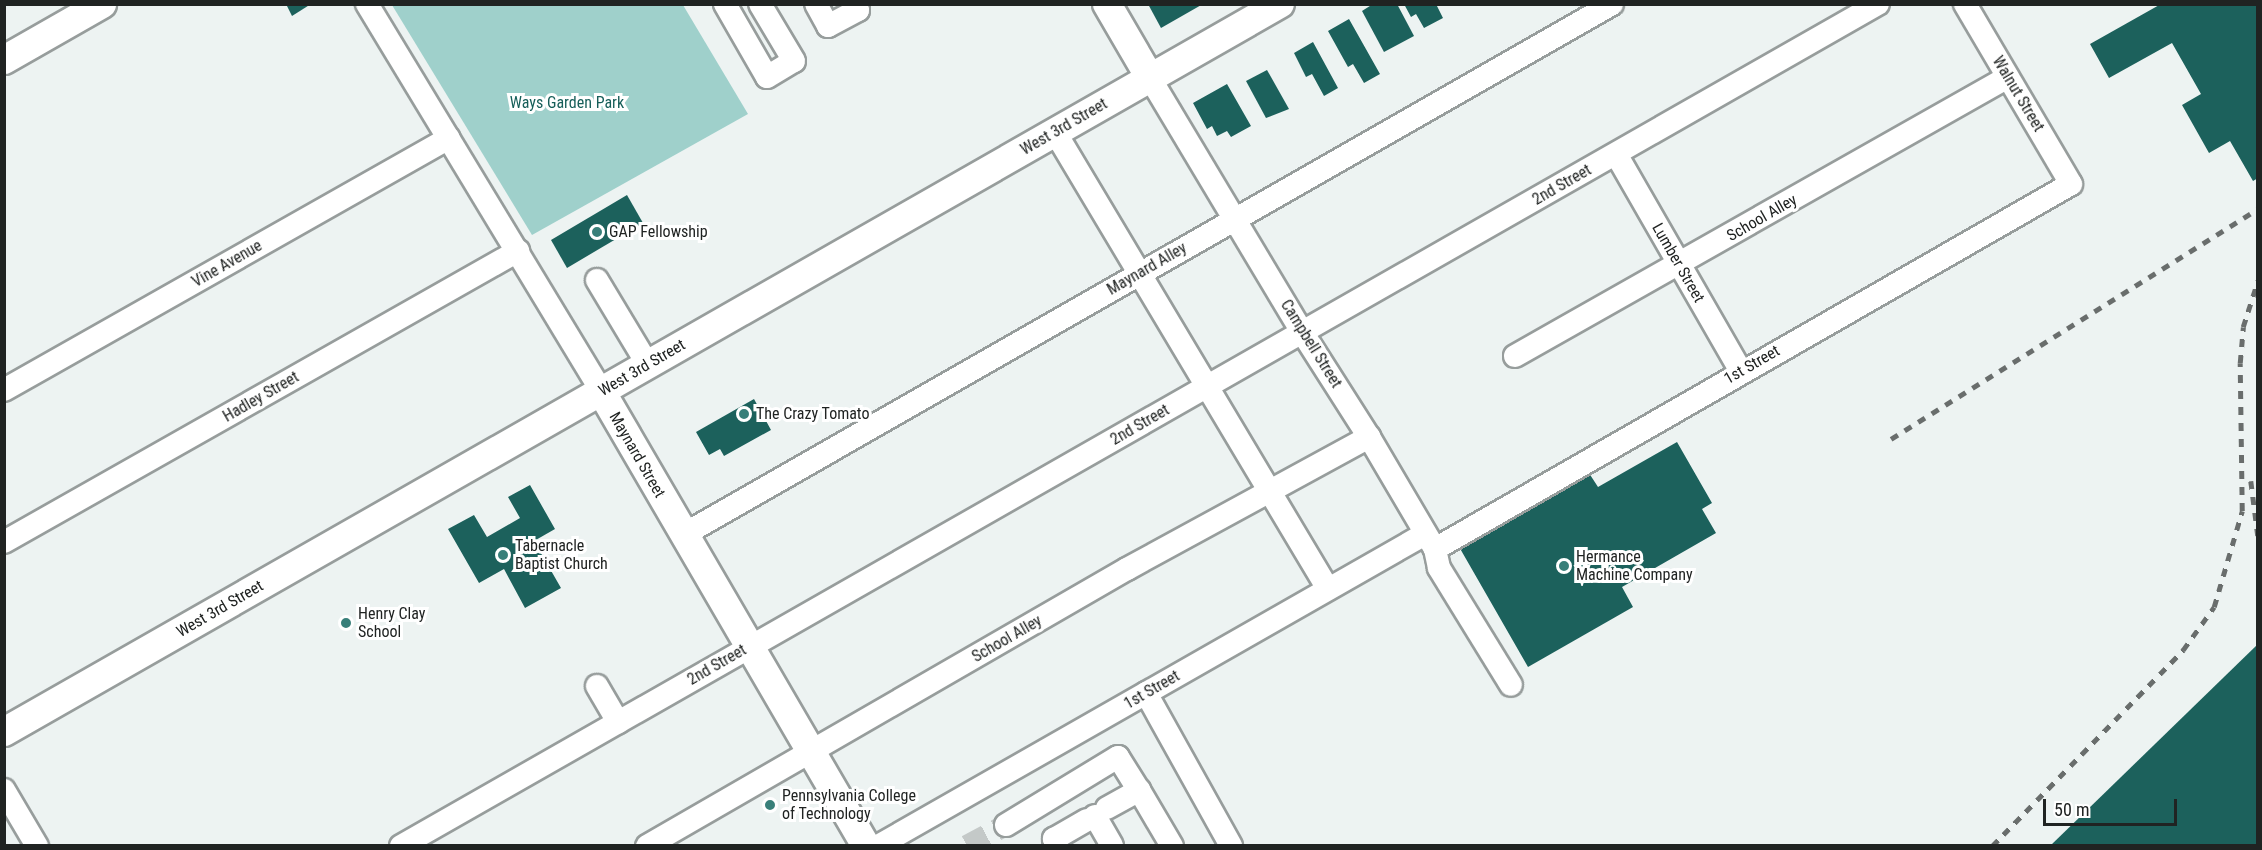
<!DOCTYPE html>
<style>
body{margin:0}
#map{position:relative;width:2262px;height:850px;overflow:hidden;background:#edf3f2;font-family:"Roboto Condensed",sans-serif}
div>[style]{position:absolute}
[style*='--x']{left:calc(var(--x)*1px);top:calc(var(--y)*1px);width:calc(var(--w)*1px);rotate:calc(var(--a)*1deg)}
.green>*{inset:0;background:#9fd0cb}
.building>*{inset:0;background:#1c615c}
.minor-tunnel>*{height:22px;margin-top:-11px;transform-origin:0;background:repeating-linear-gradient(90deg,#c4c9c8 0 22px,transparent 0 33px)}
.roads{filter:drop-shadow(2px 0 #979d9c) drop-shadow(-2px 0 #979d9c) drop-shadow(0 2px #979d9c) drop-shadow(0 -2px #979d9c)}
.minor>*{height:22px;margin:-11px;padding:0 11px;transform-origin:11px;border-radius:11px;background:#fff}
.major>*{height:28px;margin:-14px;padding:0 14px;transform-origin:14px;border-radius:14px;background:#fff}
.rail>*{height:4.5px;margin-top:-2.25px;transform-origin:0;background:repeating-linear-gradient(90deg,#696d6c 0 8px,transparent 0 16px)}
.dots>*{width:16px;height:16px;translate:-50% -50%;box-sizing:border-box;border:3px solid #fff;border-radius:50%}
span{translate:-50% -50%;white-space:nowrap;text-align:center;line-height:1.15;-webkit-text-stroke:6px #fff;paint-order:stroke}
.street-label{font-size:16px;color:#202322}
.park-label{font-size:16px;color:#165e59}
.poi-label{font-size:16px;color:#202322}
.left{translate:0 -50%;text-align:left}
.frame{position:absolute;inset:0;border:6px solid #202322;pointer-events:none}
.scale{position:absolute;left:2043px;top:799px;width:134px;height:27px;box-sizing:border-box;border:3px solid #202322;border-top:0;padding-left:8px;font-size:18px;line-height:21px;white-space:nowrap;color:#202322;-webkit-text-stroke:4px #fff;paint-order:stroke}
</style>
<div id="map">
<div class="green">
<div style="clip-path:polygon(392px 5px,683px 5px,748px 114px,532px 235px)"></div>
</div>
<div class="building">
<div style="clip-path:polygon(286px 4px,311px 4px,292px 16px)"></div>
<div style="clip-path:polygon(1148px 4px,1203px 4px,1161px 28px)"></div>
<div style="clip-path:polygon(1373px 4px,1397px 4px,1414px 36px,1384px 52px,1362px 11px)"></div>
<div style="clip-path:polygon(1404px 4px,1436px 4px,1443px 18px,1424px 28px,1416px 14px,1411px 17px)"></div>
<div style="clip-path:polygon(2161px 4px,2258px 4px,2258px 178px,2253px 181px,2230px 141px,2209px 153px,2182px 105px,2201px 94px,2172px 43px,2109px 78px,2090px 44px)"></div>
<div style="clip-path:polygon(1349px 19px,1380px 74px,1364px 83px,1353px 64px,1348px 67px,1328px 31px)"></div>
<div style="clip-path:polygon(1313px 42px,1338px 88px,1324px 96px,1312px 74px,1306px 77px,1294px 53px)"></div>
<div style="clip-path:polygon(1267px 70px,1289px 109px,1266px 118px,1246px 81px)"></div>
<div style="clip-path:polygon(1227px 84px,1251px 126px,1231px 137px,1227px 131px,1217px 136px,1212px 126px,1207px 129px,1193px 103px)"></div>
<div style="clip-path:polygon(627px 195px,643px 223px,567px 268px,551px 240px)"></div>
<div style="clip-path:polygon(754px 399px,771px 430px,724px 456px,720px 449px,709px 455px,696px 432px)"></div>
<div style="clip-path:polygon(1677px 442px,1712px 503px,1702px 509px,1716px 533px,1622px 587px,1633px 607px,1528px 667px,1458px 545px,1587px 470px,1598px 487px)"></div>
<div style="clip-path:polygon(530px 485px,555px 529px,534px 541px,561px 588px,525px 608px,504px 569px,479px 583px,448px 529px,474px 515px,487px 537px,520px 518px,508px 497px)"></div>
<div style="clip-path:polygon(2258px 644px,2258px 846px,2050px 846px)"></div>
</div>
<div class="minor-tunnel">
<div style="--x:967;--y:846;--w:44;--a:-28.3"></div>
</div>
<div class="roads">
<div class="minor">
<div style="--x:367;--y:4;--w:452;--a:58.8"></div>
<div style="--x:725;--y:4;--w:84;--a:60.1"></div>
<div style="--x:767;--y:77;--w:31;--a:-31"></div>
<div style="--x:794;--y:61;--w:66;--a:-120.8"></div>
<div style="--x:816;--y:4;--w:25;--a:61"></div>
<div style="--x:828;--y:26;--w:34;--a:-28"></div>
<div style="--x:858;--y:10;--w:7;--a:-117"></div>
<div style="--x:1150;--y:78;--w:296;--a:59.1"></div>
<div style="--x:1302;--y:332;--w:125;--a:57.5"></div>
<div style="--x:1369;--y:437;--w:130;--a:59.5"></div>
<div style="--x:1435;--y:549;--w:19;--a:78"></div>
<div style="--x:1439;--y:568;--w:137;--a:58.4"></div>
<div style="--x:1055;--y:132;--w:532;--a:59.15"></div>
<div style="--x:1616;--y:154;--w:250;--a:60.1"></div>
<div style="--x:597;--y:280;--w:99;--a:59"></div>
<div style="--x:1515;--y:356;--w:566;--a:-29.51"></div>
<div style="--x:4;--y:390;--w:511;--a:-29.52"></div>
<div style="--x:683;--y:535;--w:1070;--a:-29.75"></div>
<div style="--x:4;--y:542;--w:591;--a:-29.52"></div>
<div style="--x:1435;--y:549;--w:733;--a:-29.85"></div>
<div style="--x:2071;--y:184;--w:209;--a:-120.5"></div>
<div style="--x:597;--y:686;--w:42;--a:59.7"></div>
<div style="--x:1146;--y:693;--w:175;--a:60.9"></div>
<div style="--x:4;--y:790;--w:65;--a:59.5"></div>
<div style="--x:1107;--y:808;--w:37;--a:-29"></div>
<div style="--x:1139;--y:790;--w:65;--a:59.5"></div>
<div style="--x:1095;--y:816;--w:34;--a:60"></div>
<div style="--x:1006;--y:825;--w:131;--a:-31.3"></div>
<div style="--x:1118;--y:757;--w:39;--a:58"></div>
<div style="--x:401;--y:846;--w:1700;--a:-29.69"></div>
<div style="--x:647;--y:846;--w:554;--a:-29.99"></div>
<div style="--x:1127;--y:569;--w:276;--a:-28.6"></div>
<div style="--x:878;--y:846;--w:630;--a:-29.7"></div>
<div style="--x:1057;--y:846;--w:8;--a:-113"></div>
<div style="--x:1054;--y:839;--w:38;--a:-30"></div>
</div>
<div class="major">
<div style="--x:1107;--y:4;--w:86;--a:59.8"></div>
<div style="--x:4;--y:60;--w:113;--a:-29.7"></div>
<div style="--x:601;--y:391;--w:527;--a:59.78"></div>
<div style="--x:4;--y:732;--w:1469;--a:-29.71"></div>
</div>
</div>
<div class="rail">
<div style="--x:1891;--y:439;--w:433;--a:-32.1"></div>
<div style="--x:2251;--y:481;--w:55;--a:82.7"></div>
<div style="--x:1992;--y:846;--w:274;--a:-45.7"></div>
<div style="--x:2183;--y:650;--w:53;--a:-54.2"></div>
<div style="--x:2214;--y:607;--w:100;--a:-73.7"></div>
<div style="--x:2242;--y:511;--w:148;--a:-90.8"></div>
<div style="--x:2240;--y:363;--w:36;--a:-85"></div>
<div style="--x:2243;--y:327;--w:49;--a:-72.3"></div>
</div>
<div class="dots">
<div style="left:597px;top:232px;background:#387f79"></div>
<div style="left:744px;top:414px;background:#387f79"></div>
<div style="left:503px;top:555px;background:#387f79"></div>
<div style="left:1564px;top:566px;background:#387f79"></div>
<div style="left:346px;top:623px;background:#387f79"></div>
<div style="left:770px;top:805px;background:#387f79"></div>
</div>
<div class="street-label">
<span style="left:2018px;top:94px;rotate:59deg">Walnut Street</span>
<span style="left:1064px;top:127px;rotate:-30deg">West 3rd Street</span>
<span style="left:1562px;top:185px;rotate:-30deg">2nd Street</span>
<span style="left:1762px;top:218px;rotate:-30deg">School Alley</span>
<span style="left:1678px;top:263px;rotate:60deg">Lumber Street</span>
<span style="left:227px;top:264px;rotate:-30deg">Vine Avenue</span>
<span style="left:1147px;top:269px;rotate:-30deg">Maynard Alley</span>
<span style="left:1311px;top:344px;rotate:58deg">Campbell Street</span>
<span style="left:1752px;top:365px;rotate:-30deg">1st Street</span>
<span style="left:642px;top:368px;rotate:-30deg">West 3rd Street</span>
<span style="left:261px;top:397px;rotate:-30deg">Hadley Street</span>
<span style="left:1140px;top:425px;rotate:-30deg">2nd Street</span>
<span style="left:637px;top:455px;rotate:60deg">Maynard Street</span>
<span style="left:220px;top:609px;rotate:-30deg">West 3rd Street</span>
<span style="left:1007px;top:639px;rotate:-30deg">School Alley</span>
<span style="left:717px;top:665px;rotate:-30deg">2nd Street</span>
<span style="left:1152px;top:690px;rotate:-30deg">1st Street</span>
</div>
<div class="park-label">
<span style="left:567px;top:103px">Ways Garden Park</span>
</div>
<div class="poi-label">
<span class="left" style="left:609px;top:232px">GAP Fellowship</span>
<span class="left" style="left:756px;top:414px">The Crazy Tomato</span>
<span class="left" style="left:515px;top:555px">Tabernacle<br>Baptist Church</span>
<span class="left" style="left:1576px;top:566px">Hermance<br>Machine Company</span>
<span class="left" style="left:358px;top:623px">Henry Clay<br>School</span>
<span class="left" style="left:782px;top:805px">Pennsylvania College<br>of Technology</span>
</div>
<div class="frame"></div>
<div class="scale">50 m</div>
</div>
